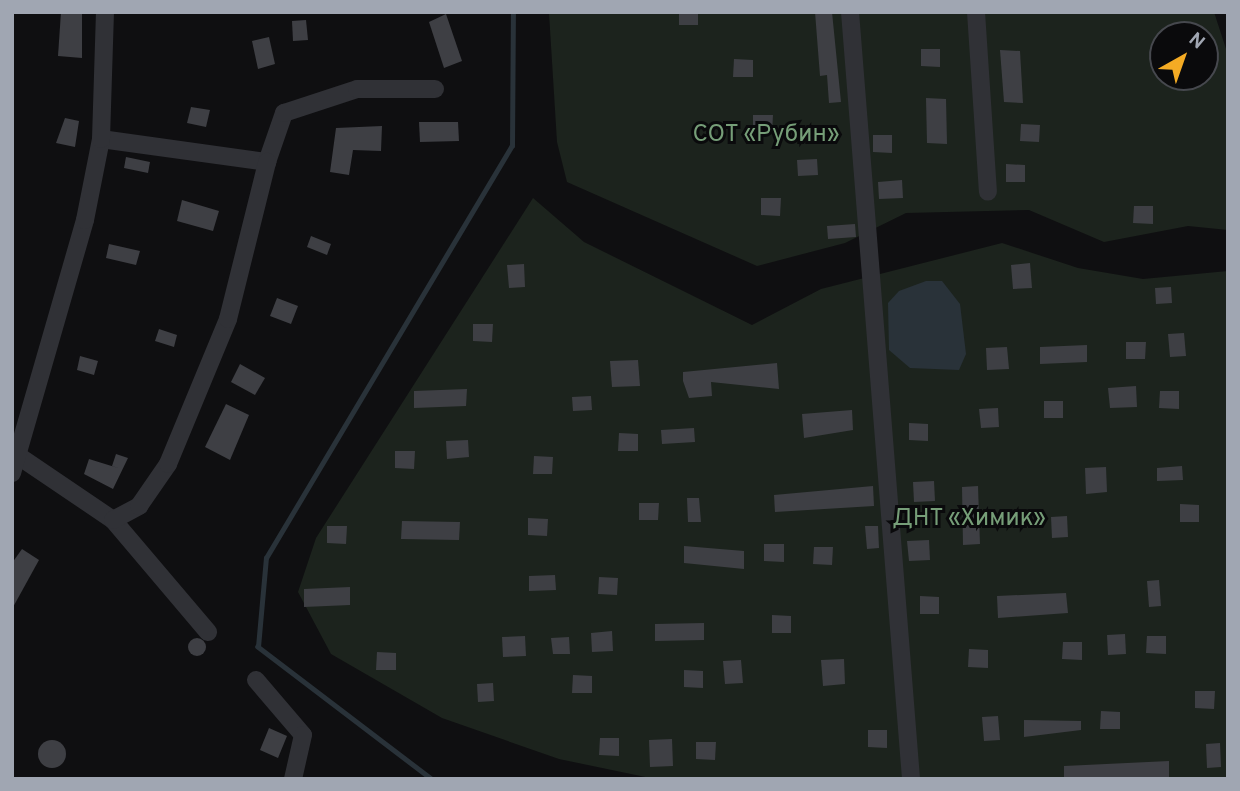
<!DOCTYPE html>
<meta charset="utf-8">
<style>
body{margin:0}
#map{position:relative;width:1240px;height:791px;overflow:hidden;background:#0f0f11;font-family:Overpass,sans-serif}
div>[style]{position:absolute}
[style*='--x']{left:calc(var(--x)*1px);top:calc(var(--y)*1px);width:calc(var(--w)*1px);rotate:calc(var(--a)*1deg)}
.green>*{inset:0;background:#1c231d}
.water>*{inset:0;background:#293239}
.stream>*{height:4.5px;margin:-2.25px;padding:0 2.25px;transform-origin:2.25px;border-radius:2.25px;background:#293239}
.building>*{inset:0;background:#3e3f44}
.round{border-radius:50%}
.minor>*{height:18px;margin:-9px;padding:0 9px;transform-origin:9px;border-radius:9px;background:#303136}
span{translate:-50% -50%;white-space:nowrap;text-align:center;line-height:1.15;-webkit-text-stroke:6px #0a0a0c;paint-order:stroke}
.park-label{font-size:24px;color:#769e78}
.frame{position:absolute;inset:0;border:14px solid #a0a6b2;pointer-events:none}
.north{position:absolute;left:1149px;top:21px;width:70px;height:70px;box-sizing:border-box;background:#0a0a0c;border:2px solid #46484e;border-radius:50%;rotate:40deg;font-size:19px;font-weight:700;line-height:28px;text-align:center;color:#a0a6b2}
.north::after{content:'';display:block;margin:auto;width:24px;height:32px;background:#f4ab24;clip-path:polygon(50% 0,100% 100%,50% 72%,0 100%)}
</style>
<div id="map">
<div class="green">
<div style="clip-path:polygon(evenodd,1214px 12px,1228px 55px,1228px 230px,1188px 226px,1104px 242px,1029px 210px,906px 213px,845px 243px,757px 266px,567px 182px,557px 142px,549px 13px,1214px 12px,1163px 35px,1205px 35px,1205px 77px,1163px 77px,1163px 35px)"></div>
<div style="clip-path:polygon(533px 198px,584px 242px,752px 325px,821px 289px,1002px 243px,1078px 268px,1143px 279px,1228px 271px,1228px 779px,655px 779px,559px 759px,442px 718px,331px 654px,298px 592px,316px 538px)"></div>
</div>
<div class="water">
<div style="clip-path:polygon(926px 281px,942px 281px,960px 304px,966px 354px,959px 370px,910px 368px,889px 350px,888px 303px,899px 291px)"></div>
</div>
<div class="stream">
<div style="--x:431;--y:779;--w:218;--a:-142.7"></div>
<div style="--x:258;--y:647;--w:89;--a:-84.9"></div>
<div style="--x:266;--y:558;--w:480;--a:-59.2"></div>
<div style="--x:512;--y:146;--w:134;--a:-89.6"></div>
</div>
<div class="building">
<div style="clip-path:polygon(61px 12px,82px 12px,82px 58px,58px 56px)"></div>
<div style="clip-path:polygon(679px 12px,698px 12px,698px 25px,679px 25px)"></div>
<div style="clip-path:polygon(815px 12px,832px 12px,841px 102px,829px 103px,827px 75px,820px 76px)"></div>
<div style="clip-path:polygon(446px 14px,462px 61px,444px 68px,429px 22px)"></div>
<div style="clip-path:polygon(306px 20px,308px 40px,293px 41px,292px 21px)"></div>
<div style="clip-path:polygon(269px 37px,275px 64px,258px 69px,252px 41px)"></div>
<div style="clip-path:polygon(921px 49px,940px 49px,940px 67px,921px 66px)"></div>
<div style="clip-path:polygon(1000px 50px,1020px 51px,1023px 103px,1004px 102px)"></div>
<div style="clip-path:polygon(734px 59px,753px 60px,753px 77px,733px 77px)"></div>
<div style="clip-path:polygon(926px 98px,946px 99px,947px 144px,927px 143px)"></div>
<div style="clip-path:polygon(191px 107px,210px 110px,206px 127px,187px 123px)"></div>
<div style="clip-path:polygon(753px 115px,773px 115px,772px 133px,753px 132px)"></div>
<div style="clip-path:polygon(65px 118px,79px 121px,75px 147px,56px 143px)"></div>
<div style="clip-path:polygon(419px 122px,458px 122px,459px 141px,420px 142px)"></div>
<div style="clip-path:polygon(1021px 124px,1040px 125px,1039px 142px,1020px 141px)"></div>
<div style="clip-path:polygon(382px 126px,381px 151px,353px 150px,349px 175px,330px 172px,336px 128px)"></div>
<div style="clip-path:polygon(873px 135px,892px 135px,892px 153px,873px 152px)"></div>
<div style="clip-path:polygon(126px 157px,150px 162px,148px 173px,124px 168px)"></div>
<div style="clip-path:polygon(817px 159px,818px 175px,798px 176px,797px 160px)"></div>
<div style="clip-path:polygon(1006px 164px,1025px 165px,1025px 182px,1006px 182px)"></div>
<div style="clip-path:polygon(902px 180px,903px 198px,879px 199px,878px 182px)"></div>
<div style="clip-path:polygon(761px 198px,781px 198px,780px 216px,761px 215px)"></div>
<div style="clip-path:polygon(182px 200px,219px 211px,213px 231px,177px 221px)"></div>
<div style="clip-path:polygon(1134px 206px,1153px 206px,1153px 224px,1133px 223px)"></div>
<div style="clip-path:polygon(855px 224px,856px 237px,828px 239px,827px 226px)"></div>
<div style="clip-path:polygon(311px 236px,331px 244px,327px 255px,307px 247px)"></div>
<div style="clip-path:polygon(109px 244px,140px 251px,136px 265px,106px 258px)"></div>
<div style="clip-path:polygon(1030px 263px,1032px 288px,1013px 289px,1011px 265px)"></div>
<div style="clip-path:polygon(524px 264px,525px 287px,509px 288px,507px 265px)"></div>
<div style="clip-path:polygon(1171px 287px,1172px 303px,1156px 304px,1155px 288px)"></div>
<div style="clip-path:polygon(277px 298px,298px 306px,291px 324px,270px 316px)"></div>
<div style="clip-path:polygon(473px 324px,493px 324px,492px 342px,473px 341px)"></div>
<div style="clip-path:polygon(159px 329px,177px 335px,174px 347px,155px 341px)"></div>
<div style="clip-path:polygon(1184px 333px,1186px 356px,1170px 357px,1168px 334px)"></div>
<div style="clip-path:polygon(1126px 342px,1146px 342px,1145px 359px,1126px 359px)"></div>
<div style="clip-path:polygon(1087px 345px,1087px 362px,1040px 364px,1040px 347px)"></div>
<div style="clip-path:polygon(1007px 347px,1009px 369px,987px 370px,986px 348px)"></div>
<div style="clip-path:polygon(80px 356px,98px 361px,94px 375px,77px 370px)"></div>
<div style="clip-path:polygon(638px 360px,640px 386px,612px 387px,610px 361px)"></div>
<div style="clip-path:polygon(777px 363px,779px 389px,711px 382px,712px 396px,689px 398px,683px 381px,683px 372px)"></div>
<div style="clip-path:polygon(240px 364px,265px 378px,255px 395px,231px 382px)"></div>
<div style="clip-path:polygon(1136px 386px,1137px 407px,1110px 408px,1108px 388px)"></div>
<div style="clip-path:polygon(467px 389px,466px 406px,414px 408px,414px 391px)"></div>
<div style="clip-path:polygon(1160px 391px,1179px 391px,1179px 409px,1159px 408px)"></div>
<div style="clip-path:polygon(591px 396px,592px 410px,573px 411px,572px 397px)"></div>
<div style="clip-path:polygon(1044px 401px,1063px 401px,1063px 418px,1044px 418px)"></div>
<div style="clip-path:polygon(226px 404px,249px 415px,230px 460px,205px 447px)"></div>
<div style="clip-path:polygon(998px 408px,999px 427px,981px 428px,979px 409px)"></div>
<div style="clip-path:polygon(852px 410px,853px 430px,804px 438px,802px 414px)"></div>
<div style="clip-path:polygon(909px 423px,928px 424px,928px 441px,909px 440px)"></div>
<div style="clip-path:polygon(694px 428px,695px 442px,662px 444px,661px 430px)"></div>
<div style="clip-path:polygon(619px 433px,638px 434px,638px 451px,618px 451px)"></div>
<div style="clip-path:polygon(468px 440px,469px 457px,447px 459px,446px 441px)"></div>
<div style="clip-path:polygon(395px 451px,415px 451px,414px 469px,395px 468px)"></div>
<div style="clip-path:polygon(116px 454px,128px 458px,113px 489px,84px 474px,89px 459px,118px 468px,112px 466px)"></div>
<div style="clip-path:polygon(534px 456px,553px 457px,552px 474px,533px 474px)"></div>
<div style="clip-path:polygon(1182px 466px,1183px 480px,1157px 481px,1157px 468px)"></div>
<div style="clip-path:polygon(1106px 467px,1107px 492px,1086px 494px,1085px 468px)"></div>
<div style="clip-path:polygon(934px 481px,935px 501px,914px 502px,913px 482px)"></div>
<div style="clip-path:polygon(873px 486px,874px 506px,775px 512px,774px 495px)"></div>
<div style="clip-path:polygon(978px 486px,980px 544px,963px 545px,962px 487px)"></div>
<div style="clip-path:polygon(687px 498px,699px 498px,701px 522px,688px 522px)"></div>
<div style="clip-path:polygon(639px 503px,659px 503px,658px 520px,639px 520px)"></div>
<div style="clip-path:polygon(1180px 504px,1199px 505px,1199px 522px,1180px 522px)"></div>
<div style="clip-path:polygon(1067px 516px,1068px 537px,1052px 538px,1051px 517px)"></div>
<div style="clip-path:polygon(528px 518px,548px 519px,547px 536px,528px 535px)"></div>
<div style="clip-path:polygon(402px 521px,460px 522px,459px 540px,401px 539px)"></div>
<div style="clip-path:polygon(327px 526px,347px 526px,346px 544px,327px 543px)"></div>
<div style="clip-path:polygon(865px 526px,878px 526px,879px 548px,867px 549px)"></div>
<div style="clip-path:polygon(929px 540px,930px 560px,909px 561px,907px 541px)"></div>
<div style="clip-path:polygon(764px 544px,784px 544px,784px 562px,764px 561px)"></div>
<div style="clip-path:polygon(684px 546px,744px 551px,744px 569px,684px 563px)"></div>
<div style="clip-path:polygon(814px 547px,833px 547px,832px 565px,813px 564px)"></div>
<div style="clip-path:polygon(22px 549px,39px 560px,12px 609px,12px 563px)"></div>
<div style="clip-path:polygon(555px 575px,556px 590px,529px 591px,529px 576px)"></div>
<div style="clip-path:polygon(599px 577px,618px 578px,617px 595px,598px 594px)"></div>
<div style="clip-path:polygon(1159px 580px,1161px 606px,1149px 607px,1147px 581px)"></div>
<div style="clip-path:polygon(350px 587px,350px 605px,304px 607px,304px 589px)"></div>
<div style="clip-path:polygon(1066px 593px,1068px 613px,998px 618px,997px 596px)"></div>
<div style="clip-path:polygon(920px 596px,939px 597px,939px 614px,920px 614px)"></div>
<div style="clip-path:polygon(772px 615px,791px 616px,791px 633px,772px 633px)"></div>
<div style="clip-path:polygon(704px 623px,704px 640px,655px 641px,655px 624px)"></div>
<div style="clip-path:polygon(612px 631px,613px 651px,592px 652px,591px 633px)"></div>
<div style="clip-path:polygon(1125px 634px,1126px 654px,1108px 655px,1107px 635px)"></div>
<div style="clip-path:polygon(525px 636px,526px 656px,503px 657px,502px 637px)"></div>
<div style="clip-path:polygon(1147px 636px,1166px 636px,1166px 654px,1146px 653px)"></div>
<div style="clip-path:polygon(569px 637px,570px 654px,553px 654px,551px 638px)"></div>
<div class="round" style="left:188px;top:638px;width:18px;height:18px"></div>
<div style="clip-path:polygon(1063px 642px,1082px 642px,1082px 660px,1062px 659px)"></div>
<div style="clip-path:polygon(969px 649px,988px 650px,988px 668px,968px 667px)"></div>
<div style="clip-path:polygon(377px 652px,396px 653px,396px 670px,376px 670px)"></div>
<div style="clip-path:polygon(844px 659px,845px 684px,823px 686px,821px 660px)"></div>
<div style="clip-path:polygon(741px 660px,743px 683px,725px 684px,723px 661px)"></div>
<div style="clip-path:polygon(684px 670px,703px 671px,703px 688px,684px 687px)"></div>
<div style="clip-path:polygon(573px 675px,592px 676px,592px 693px,572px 693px)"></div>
<div style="clip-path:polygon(493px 683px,494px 701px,478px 702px,477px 684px)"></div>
<div style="clip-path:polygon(1195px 691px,1215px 691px,1214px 709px,1195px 708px)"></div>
<div style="clip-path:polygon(1101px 711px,1120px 712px,1120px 729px,1100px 729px)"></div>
<div style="clip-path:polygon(998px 716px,1000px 740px,984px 741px,982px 717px)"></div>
<div style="clip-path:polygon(1024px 720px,1081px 721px,1081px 730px,1024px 737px)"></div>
<div style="clip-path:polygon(269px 728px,287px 736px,278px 758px,260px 750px)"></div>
<div style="clip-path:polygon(868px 730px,887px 730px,887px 748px,868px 747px)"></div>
<div style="clip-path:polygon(600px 738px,619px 738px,619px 756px,599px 755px)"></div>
<div style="clip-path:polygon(672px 739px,673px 766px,650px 767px,649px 740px)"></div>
<div class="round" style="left:38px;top:740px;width:28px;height:28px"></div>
<div style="clip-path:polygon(696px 742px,716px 742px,715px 760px,696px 759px)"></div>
<div style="clip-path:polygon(1220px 743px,1221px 767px,1207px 768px,1206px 744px)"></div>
<div style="clip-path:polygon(1169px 761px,1169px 778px,1064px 779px,1064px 766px)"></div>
</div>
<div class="minor">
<div style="--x:850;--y:12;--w:769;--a:85.45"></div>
<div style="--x:976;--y:12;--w:180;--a:86.2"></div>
<div style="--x:101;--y:139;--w:168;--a:7.9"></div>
<div style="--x:267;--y:162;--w:52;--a:-70.9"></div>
<div style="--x:284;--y:113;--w:77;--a:-18.2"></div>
<div style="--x:357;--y:89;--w:78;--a:0"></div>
<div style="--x:20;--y:457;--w:112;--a:34.1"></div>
<div style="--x:113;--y:520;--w:147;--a:49.7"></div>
<div style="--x:12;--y:473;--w:263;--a:-73.9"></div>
<div style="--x:85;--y:220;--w:83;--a:-78.8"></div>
<div style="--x:101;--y:139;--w:127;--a:-88.2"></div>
<div style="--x:113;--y:520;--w:30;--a:-28"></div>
<div style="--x:139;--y:506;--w:51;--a:-55.4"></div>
<div style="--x:168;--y:464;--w:157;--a:-67.5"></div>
<div style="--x:228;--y:319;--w:162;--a:-76"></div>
<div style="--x:256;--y:680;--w:72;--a:49.5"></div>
<div style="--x:303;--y:735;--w:45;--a:102.8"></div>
</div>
<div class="park-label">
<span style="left:766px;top:136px">СОТ «Рубин»</span>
<span style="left:969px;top:520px">ДНТ «Химик»</span>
</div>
<div class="frame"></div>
<div class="north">N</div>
</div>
